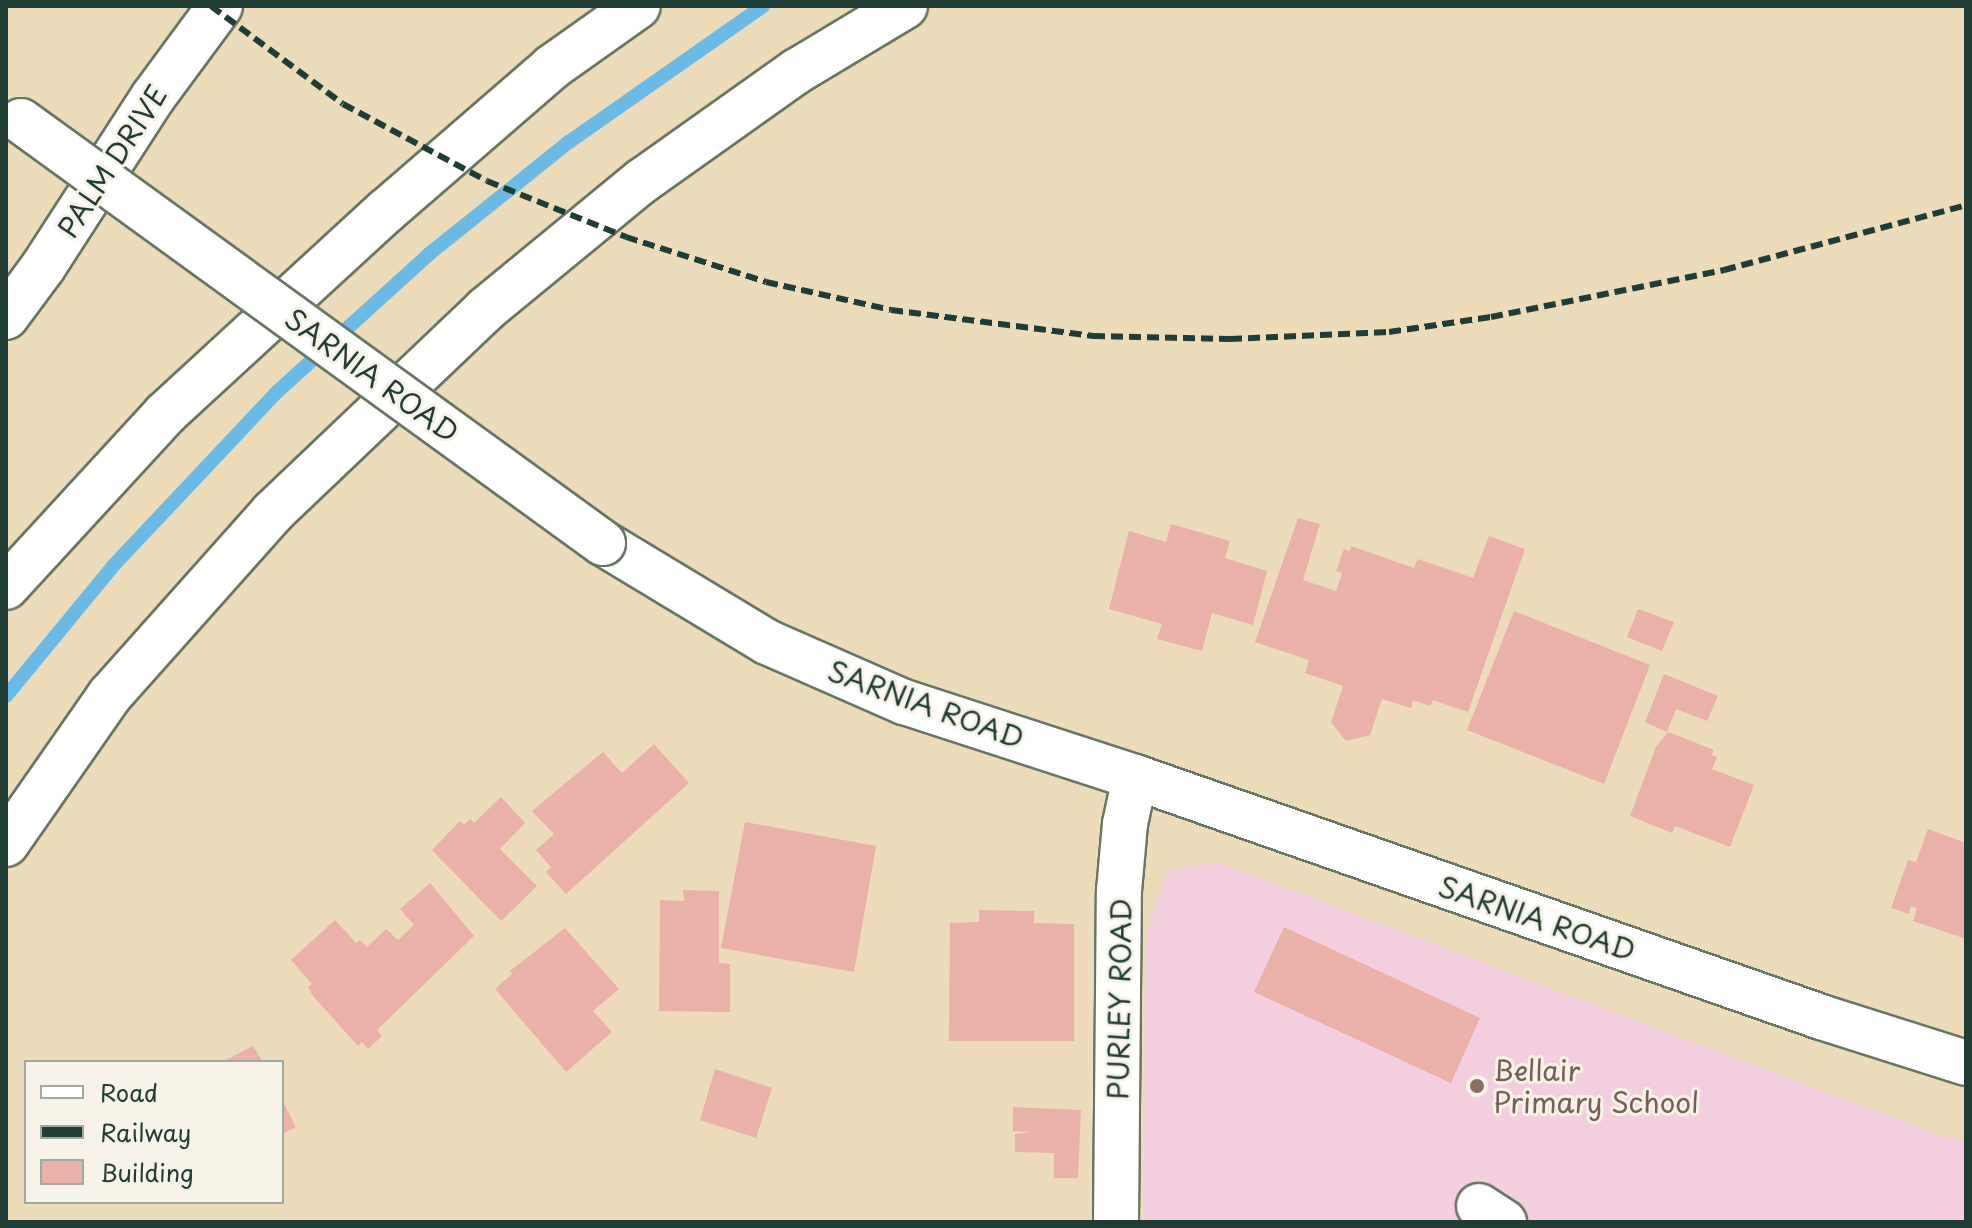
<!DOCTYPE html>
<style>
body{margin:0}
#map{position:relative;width:1972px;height:1228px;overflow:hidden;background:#eddcba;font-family:"Playpen Sans",sans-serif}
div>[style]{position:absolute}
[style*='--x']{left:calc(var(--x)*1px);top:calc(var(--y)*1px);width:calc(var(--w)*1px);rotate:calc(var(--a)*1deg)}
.built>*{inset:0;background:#f3cfdf}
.stream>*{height:14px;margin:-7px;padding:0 7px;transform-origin:7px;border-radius:7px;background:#6bb9e5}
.building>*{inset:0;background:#e9b1a8}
.roads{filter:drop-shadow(2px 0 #677563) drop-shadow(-2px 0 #677563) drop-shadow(0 2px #677563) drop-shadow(0 -2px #677563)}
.minor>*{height:44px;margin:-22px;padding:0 22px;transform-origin:22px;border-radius:22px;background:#fff}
.major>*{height:44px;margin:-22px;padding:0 22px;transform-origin:22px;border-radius:22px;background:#fff}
.highway>*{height:44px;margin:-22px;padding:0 22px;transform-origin:22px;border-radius:22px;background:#fff}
.rail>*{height:6px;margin-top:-3px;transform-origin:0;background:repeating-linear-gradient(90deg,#1f3d34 0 12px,transparent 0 18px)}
.bridges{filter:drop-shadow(2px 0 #677563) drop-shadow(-2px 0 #677563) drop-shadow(0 2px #677563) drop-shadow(0 -2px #677563)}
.major-bridge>*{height:44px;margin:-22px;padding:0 22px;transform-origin:22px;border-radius:22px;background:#fff}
.dots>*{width:22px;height:22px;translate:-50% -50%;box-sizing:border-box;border:4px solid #f7f3e8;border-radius:50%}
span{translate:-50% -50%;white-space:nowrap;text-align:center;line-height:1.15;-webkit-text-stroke:6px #f7f3e8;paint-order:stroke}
.street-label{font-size:28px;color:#1f3d34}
.education-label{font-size:28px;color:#785e54}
.left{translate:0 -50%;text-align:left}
.frame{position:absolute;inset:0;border:8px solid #1f3d34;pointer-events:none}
.legend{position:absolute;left:24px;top:1060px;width:260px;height:144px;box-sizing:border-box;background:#f7f3e8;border:2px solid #a1aaa0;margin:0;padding:10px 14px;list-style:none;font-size:24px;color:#1f3d34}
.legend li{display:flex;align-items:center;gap:16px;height:40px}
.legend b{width:40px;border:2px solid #a1aaa0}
</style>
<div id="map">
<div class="built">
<div style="clip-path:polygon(1219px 863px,1944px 1137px,1966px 1140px,1966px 1222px,1143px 1222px,1147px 933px,1168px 869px)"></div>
</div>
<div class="stream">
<div style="--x:6;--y:696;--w:168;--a:-50.5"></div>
<div style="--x:113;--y:566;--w:239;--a:-46.7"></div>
<div style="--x:277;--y:392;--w:205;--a:-42.2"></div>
<div style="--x:429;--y:254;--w:179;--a:-38.7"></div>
<div style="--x:569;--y:142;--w:237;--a:-35"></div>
</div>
<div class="building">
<div style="clip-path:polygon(1298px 518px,1320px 524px,1303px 580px,1336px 591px,1342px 573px,1336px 571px,1344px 549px,1350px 551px,1351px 546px,1414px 568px,1418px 559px,1473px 578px,1489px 536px,1525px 549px,1468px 712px,1433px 700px,1430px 706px,1413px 700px,1411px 708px,1382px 699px,1370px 735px,1346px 741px,1331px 722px,1343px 686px,1305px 673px,1309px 660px,1255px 642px)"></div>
<div style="clip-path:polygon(1171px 524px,1230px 541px,1225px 558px,1267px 571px,1253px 625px,1212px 613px,1202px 651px,1157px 639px,1162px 624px,1109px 609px,1129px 531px,1166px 542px)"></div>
<div style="clip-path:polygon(1638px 609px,1674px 622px,1662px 651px,1627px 637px)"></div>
<div style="clip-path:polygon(1514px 611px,1650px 665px,1604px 784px,1467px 730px)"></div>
<div style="clip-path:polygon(1664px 674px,1718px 696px,1707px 721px,1676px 709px,1667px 732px,1645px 722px)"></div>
<div style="clip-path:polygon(1668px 732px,1714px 750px,1711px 755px,1717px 757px,1712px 769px,1754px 785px,1730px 847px,1675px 826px,1672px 833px,1630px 816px,1656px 747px)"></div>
<div style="clip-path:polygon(654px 744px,689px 783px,566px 894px,546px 872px,551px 867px,536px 850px,554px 834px,532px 811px,603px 752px,622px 773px)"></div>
<div style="clip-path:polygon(501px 797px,525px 823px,500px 849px,537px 886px,501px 921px,432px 850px,460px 821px,464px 825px,470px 819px,474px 823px)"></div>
<div style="clip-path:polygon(745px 822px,876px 846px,854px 972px,721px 948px)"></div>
<div style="clip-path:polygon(1928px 829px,1966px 843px,1966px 939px,1913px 921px,1917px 908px,1911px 906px,1909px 914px,1891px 908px,1908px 860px,1916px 862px)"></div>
<div style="clip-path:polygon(430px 883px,474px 936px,377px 1030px,382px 1036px,368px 1049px,362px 1042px,358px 1046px,312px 995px,308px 987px,312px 984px,291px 960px,335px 920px,356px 943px,360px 940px,367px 947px,386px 929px,398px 940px,414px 925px,400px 909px)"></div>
<div style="clip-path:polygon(683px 890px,719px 891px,719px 963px,730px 964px,730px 1012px,659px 1011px,660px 900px,684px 901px)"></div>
<div style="clip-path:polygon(979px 910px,1034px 911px,1034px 923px,1074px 924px,1074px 1041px,949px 1041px,950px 923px,979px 922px)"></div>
<div style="clip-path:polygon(1284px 927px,1480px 1018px,1451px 1083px,1254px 992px)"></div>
<div style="clip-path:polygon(565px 928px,619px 989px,593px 1011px,612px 1032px,566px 1072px,495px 989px,512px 974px,510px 971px)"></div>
<div style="clip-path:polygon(253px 1046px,263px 1062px,222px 1062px)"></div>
<div style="clip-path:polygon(715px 1069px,772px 1088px,756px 1138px,700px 1120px)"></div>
<div style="clip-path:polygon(282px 1100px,296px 1127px,282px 1134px)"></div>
<div style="clip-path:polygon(1013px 1107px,1081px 1110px,1078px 1178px,1054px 1178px,1054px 1153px,1015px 1152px,1015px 1134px,1031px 1132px,1013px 1131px)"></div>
</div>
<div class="roads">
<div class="minor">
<div style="--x:6;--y:317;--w:62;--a:-53.5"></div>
<div style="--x:43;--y:267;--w:202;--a:-57.1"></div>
<div style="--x:153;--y:97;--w:113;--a:-53.6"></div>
<div style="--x:1479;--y:1206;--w:30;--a:33"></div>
<div style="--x:1116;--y:1222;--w:331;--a:-89.5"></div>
<div style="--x:1119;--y:891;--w:67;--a:-84.9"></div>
<div style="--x:1125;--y:824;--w:48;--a:-78"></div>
</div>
<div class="major">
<div style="--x:603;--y:543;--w:192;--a:31.1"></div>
<div style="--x:767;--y:642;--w:150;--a:23.7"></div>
<div style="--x:904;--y:702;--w:243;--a:18"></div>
<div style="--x:1135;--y:777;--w:727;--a:19.28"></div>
<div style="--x:1821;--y:1017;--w:152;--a:17.6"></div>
</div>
<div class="highway">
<div style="--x:6;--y:587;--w:235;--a:-47.4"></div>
<div style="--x:165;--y:414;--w:300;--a:-42.6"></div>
<div style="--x:386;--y:211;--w:220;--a:-40.9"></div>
<div style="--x:552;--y:67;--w:105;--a:-35.3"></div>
<div style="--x:6;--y:844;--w:182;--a:-55.1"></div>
<div style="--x:110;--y:695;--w:245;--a:-48.3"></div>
<div style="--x:273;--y:512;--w:294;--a:-43.6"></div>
<div style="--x:486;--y:309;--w:202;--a:-39.4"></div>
<div style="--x:642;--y:181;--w:190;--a:-35.4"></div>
<div style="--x:797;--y:71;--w:126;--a:-31"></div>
</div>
</div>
<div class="rail">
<div style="--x:211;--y:6;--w:164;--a:36.6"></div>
<div style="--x:343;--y:104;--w:163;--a:28.1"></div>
<div style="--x:487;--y:181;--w:150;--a:21.9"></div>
<div style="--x:626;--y:237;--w:147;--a:17.8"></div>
<div style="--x:766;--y:282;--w:128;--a:12.6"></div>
<div style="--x:891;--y:310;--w:204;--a:7.3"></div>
<div style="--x:1093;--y:336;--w:137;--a:1.3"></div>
<div style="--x:1230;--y:339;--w:159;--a:-2.5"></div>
<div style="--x:1389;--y:332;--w:103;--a:-8.4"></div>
<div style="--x:1491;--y:317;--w:238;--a:-11.4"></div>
<div style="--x:1724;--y:270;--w:251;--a:-15"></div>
</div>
<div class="bridges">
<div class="major-bridge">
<div style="--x:21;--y:121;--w:719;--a:35.95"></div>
</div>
</div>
<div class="dots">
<div style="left:1477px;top:1086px;background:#8d6e63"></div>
</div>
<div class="street-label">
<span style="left:112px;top:161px;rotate:-57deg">PALM DRIVE</span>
<span style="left:372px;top:375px;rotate:36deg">SARNIA ROAD</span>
<span style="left:926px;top:704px;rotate:20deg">SARNIA ROAD</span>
<span style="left:1537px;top:918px;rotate:19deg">SARNIA ROAD</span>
<span style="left:1119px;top:999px;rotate:-89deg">PURLEY ROAD</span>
</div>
<div class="education-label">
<span class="left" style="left:1493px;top:1086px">Bellair<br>Primary School</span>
</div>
<div class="frame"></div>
<ul class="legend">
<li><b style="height:10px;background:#fff"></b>Road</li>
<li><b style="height:10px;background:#1f3d34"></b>Railway</li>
<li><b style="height:22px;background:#e9b1a8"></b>Building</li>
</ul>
</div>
